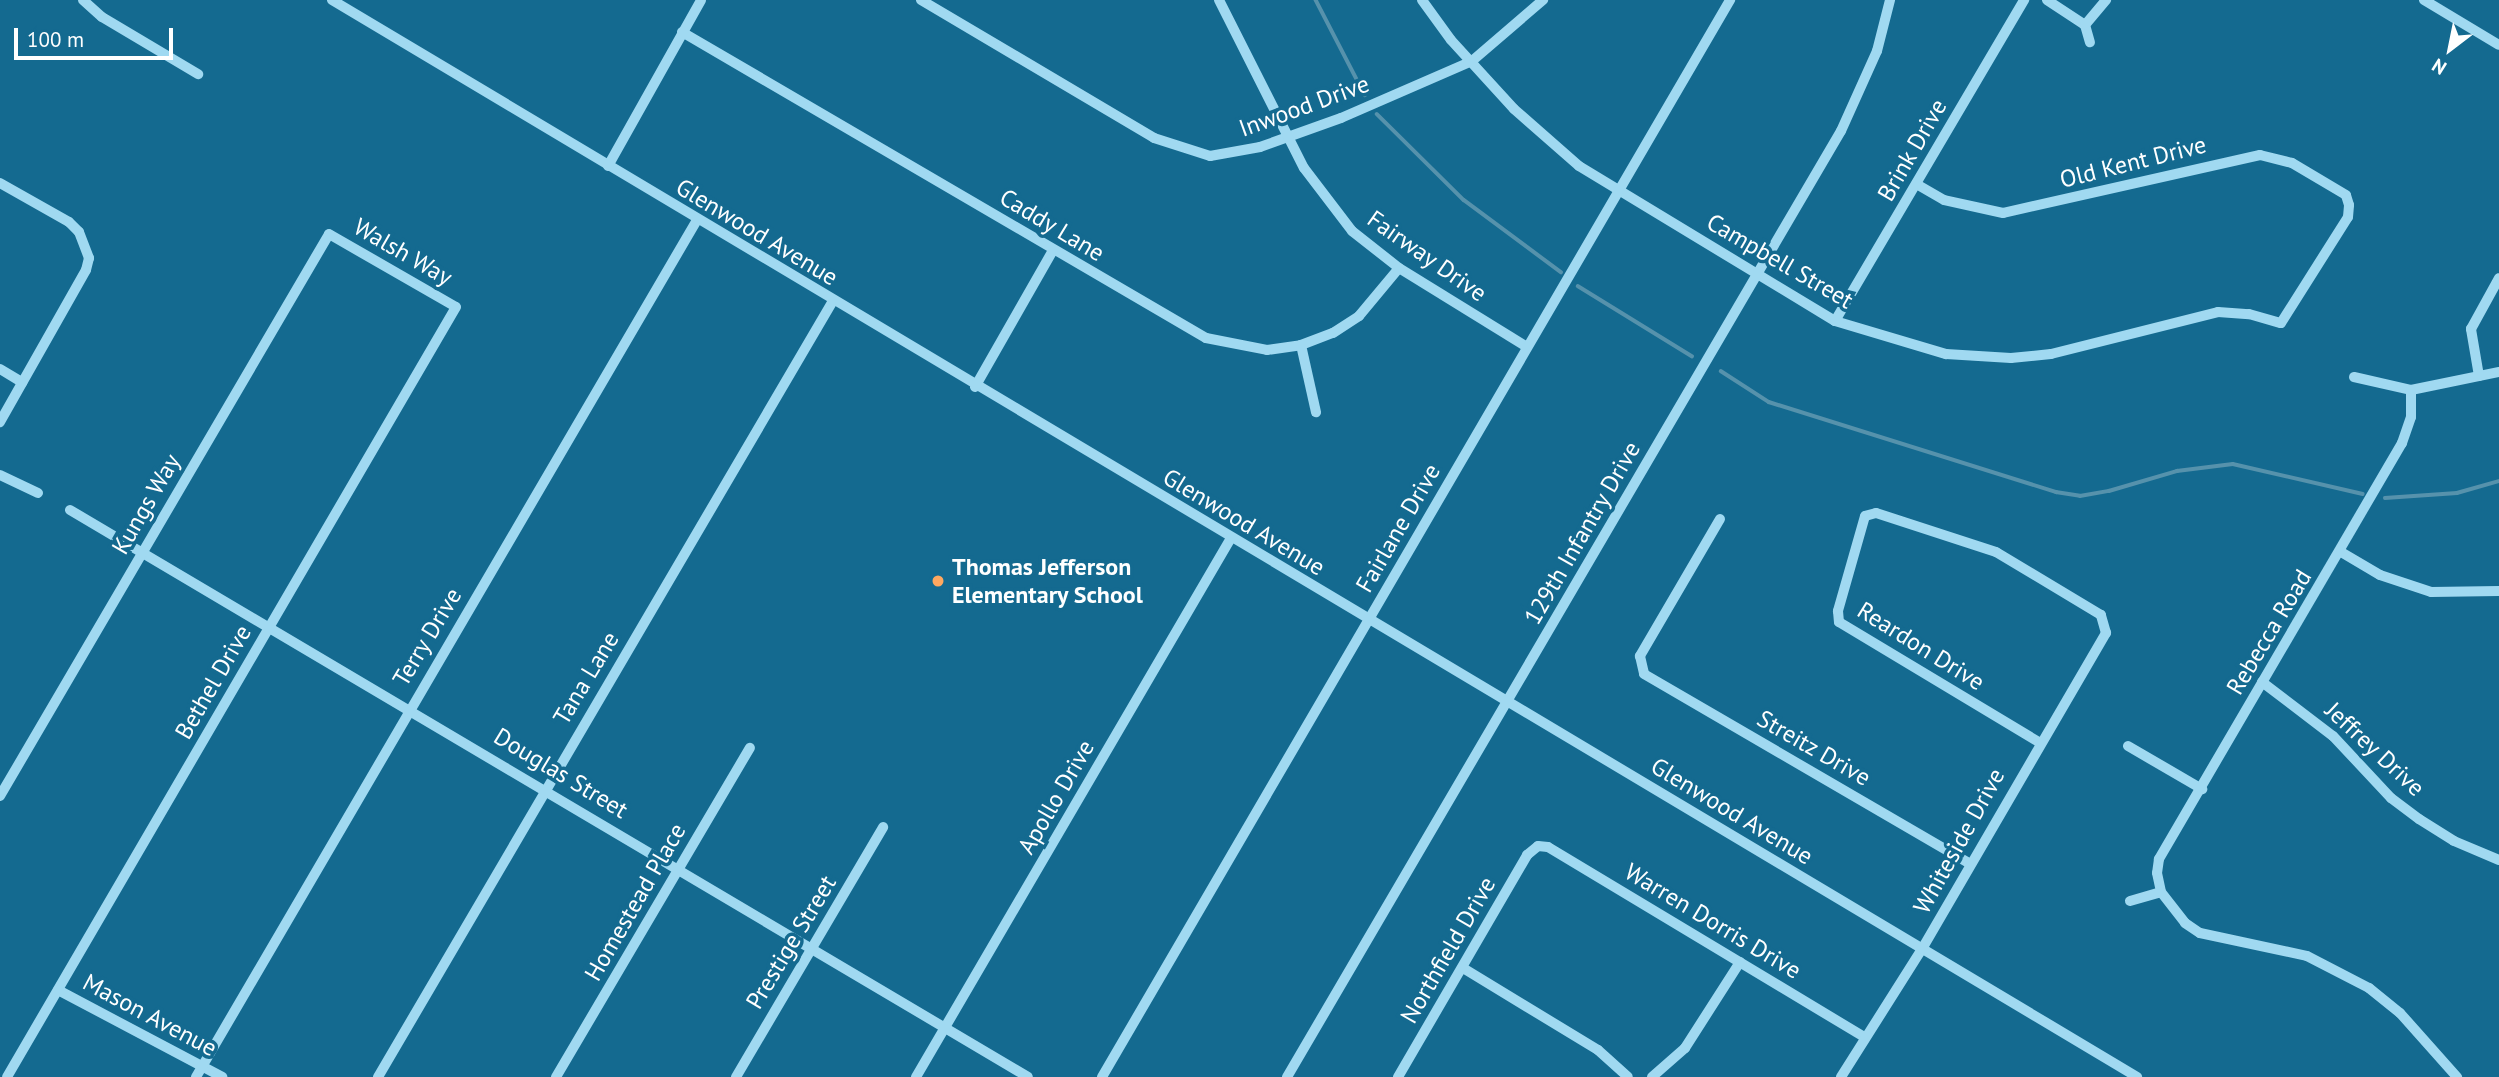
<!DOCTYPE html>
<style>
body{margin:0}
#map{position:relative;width:2499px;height:1077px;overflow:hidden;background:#146a90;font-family:"PT Sans",sans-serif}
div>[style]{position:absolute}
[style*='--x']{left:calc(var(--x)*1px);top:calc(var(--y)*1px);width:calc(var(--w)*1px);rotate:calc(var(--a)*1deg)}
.stream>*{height:3.5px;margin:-1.75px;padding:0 1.75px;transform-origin:1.75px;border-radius:1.75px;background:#5692ac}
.minor>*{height:10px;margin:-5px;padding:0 5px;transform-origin:5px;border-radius:5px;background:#a0d9f1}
.dots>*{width:19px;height:19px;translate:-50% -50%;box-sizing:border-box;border:4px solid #146a90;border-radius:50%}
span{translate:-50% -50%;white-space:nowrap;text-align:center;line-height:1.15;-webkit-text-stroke:7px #146a90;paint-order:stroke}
.street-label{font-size:24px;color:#fff}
.poi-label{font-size:24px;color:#fff;font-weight:700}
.left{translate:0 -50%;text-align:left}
.north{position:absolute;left:2415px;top:14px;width:70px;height:70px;-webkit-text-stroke:5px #146a90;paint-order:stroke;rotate:212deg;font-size:19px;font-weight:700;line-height:28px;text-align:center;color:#fff}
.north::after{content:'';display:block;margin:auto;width:24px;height:32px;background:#fff;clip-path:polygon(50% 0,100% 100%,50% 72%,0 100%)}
.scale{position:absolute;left:14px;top:28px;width:159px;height:32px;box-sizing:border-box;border:4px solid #fff;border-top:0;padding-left:9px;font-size:21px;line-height:24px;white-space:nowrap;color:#fff;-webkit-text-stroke:5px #146a90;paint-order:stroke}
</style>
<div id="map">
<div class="stream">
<div style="--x:1316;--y:0;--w:107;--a:62.7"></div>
<div style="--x:1377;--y:114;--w:122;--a:44.7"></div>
<div style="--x:1464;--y:200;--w:121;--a:36.6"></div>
<div style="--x:1578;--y:286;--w:134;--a:31.6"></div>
<div style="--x:1721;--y:371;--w:57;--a:32.9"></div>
<div style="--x:1769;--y:402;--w:301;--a:17.4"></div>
<div style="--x:2056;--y:492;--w:24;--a:9"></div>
<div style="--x:2080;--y:496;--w:29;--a:-10"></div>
<div style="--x:2109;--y:491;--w:71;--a:-16.4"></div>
<div style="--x:2177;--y:471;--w:56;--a:-7.1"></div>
<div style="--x:2233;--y:464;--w:133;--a:13"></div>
<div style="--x:2385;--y:498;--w:72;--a:-4"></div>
<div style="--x:2457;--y:493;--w:44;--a:-15.9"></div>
</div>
<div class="minor">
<div style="--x:83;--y:0;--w:25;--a:42"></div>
<div style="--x:102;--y:17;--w:112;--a:30.7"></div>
<div style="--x:332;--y:0;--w:2102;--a:30.82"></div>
<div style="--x:921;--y:0;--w:271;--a:30.6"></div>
<div style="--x:1154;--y:138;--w:59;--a:17.8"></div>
<div style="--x:1210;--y:156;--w:51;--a:-10.2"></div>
<div style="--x:1260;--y:147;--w:86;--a:-19.7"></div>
<div style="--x:1341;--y:118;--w:143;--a:-23.5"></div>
<div style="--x:1472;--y:61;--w:94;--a:-40.7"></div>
<div style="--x:1219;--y:0;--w:188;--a:63.2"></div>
<div style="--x:1304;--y:168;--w:79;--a:52.7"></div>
<div style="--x:1352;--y:231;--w:60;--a:38.2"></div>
<div style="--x:1399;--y:268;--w:150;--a:31.7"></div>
<div style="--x:1422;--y:0;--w:49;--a:54.1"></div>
<div style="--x:1451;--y:40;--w:93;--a:47.6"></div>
<div style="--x:1514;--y:109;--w:86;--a:41.2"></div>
<div style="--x:1579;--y:166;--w:299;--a:31.2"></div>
<div style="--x:1835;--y:321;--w:116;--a:16.6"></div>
<div style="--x:1946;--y:354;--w:65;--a:3.5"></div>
<div style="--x:2011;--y:358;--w:40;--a:-5.7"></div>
<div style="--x:2051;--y:354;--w:172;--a:-14.1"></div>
<div style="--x:2218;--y:312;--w:31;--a:4"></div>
<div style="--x:2249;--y:314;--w:33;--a:16"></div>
<div style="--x:2281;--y:323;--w:125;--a:-57.7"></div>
<div style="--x:2348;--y:217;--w:12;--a:-85"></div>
<div style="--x:2349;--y:205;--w:10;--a:-107"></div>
<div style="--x:2346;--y:195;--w:63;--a:-149.3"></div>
<div style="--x:2292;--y:163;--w:33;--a:-166"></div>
<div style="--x:2260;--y:155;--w:263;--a:167.3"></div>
<div style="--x:2003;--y:213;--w:60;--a:-167.6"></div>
<div style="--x:1944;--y:200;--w:32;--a:-150"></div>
<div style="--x:2047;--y:0;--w:45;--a:33.3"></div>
<div style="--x:2085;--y:25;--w:18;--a:74"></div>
<div style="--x:2424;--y:0;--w:87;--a:31"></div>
<div style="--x:2085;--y:25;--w:33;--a:-50"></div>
<div style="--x:682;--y:32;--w:607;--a:30.28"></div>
<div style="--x:1206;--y:338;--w:62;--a:11.1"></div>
<div style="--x:1267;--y:350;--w:34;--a:-8"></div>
<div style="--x:1301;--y:345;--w:34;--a:-21"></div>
<div style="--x:1333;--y:333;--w:31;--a:-33"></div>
<div style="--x:1359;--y:316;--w:62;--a:-50.2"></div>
<div style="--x:608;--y:166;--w:190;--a:-60.7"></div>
<div style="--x:0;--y:183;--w:79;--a:29.5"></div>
<div style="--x:69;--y:222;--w:14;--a:45"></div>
<div style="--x:79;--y:232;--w:28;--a:69"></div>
<div style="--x:89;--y:258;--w:12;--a:104"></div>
<div style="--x:86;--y:270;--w:175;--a:119.5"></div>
<div style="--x:1835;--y:321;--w:373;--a:-59.5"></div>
<div style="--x:1301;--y:345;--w:69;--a:77.4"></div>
<div style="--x:0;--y:369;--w:26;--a:31"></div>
<div style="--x:2479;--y:376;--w:48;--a:-99.7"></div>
<div style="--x:2471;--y:329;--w:58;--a:-61.2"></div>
<div style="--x:2354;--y:377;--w:58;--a:12.8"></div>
<div style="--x:2411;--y:390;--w:90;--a:-11.6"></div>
<div style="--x:975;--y:387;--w:158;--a:-60.3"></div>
<div style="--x:2411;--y:390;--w:27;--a:90"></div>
<div style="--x:2411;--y:417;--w:28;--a:109"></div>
<div style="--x:2402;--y:443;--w:482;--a:120.3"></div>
<div style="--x:2159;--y:859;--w:14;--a:98"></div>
<div style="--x:2157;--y:873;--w:19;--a:78"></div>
<div style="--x:2161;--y:892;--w:39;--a:52"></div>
<div style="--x:2185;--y:923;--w:18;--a:34"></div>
<div style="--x:2200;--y:933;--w:109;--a:12.1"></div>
<div style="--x:2307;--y:956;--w:70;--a:27.3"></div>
<div style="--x:2369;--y:988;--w:40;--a:39"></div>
<div style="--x:2400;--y:1013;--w:86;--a:48.3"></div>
<div style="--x:0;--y:475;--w:42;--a:25.3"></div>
<div style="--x:70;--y:510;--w:1113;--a:30.62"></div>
<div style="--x:1720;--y:519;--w:159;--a:120.3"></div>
<div style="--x:1640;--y:656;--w:18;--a:77"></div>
<div style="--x:1644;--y:674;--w:377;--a:30.2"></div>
<div style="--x:2341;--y:552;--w:45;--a:30.5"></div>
<div style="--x:2380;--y:575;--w:54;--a:18.4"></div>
<div style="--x:2431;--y:592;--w:68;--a:-0.8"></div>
<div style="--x:2262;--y:682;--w:89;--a:37.3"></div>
<div style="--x:2333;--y:736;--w:85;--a:46.9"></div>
<div style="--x:2391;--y:798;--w:35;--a:37"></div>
<div style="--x:2419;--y:819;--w:41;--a:32.2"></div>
<div style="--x:2454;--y:841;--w:49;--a:22.9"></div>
<div style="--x:2128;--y:746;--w:86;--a:30.2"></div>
<div style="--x:0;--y:796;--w:651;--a:-59.65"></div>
<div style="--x:329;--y:234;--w:146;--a:29.9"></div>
<div style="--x:456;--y:307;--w:891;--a:120.25"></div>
<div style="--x:2130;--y:901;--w:32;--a:-16"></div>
<div style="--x:1463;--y:968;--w:158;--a:31.3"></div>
<div style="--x:1598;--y:1050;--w:40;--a:42"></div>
<div style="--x:58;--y:990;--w:186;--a:27.9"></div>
<div style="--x:196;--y:1077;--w:993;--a:-59.69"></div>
<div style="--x:378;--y:1077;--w:900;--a:-59.62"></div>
<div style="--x:556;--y:1077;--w:382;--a:-59.5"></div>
<div style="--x:736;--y:1077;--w:290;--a:-59.5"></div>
<div style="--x:916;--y:1077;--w:624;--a:-59.7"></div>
<div style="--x:1102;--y:1077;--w:1247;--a:-59.75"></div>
<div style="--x:1287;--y:1077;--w:1096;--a:-59.65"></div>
<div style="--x:1841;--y:131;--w:88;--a:-65.8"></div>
<div style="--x:1877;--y:51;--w:53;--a:-75.7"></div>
<div style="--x:1398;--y:1077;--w:257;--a:-59.8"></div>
<div style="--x:1527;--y:855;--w:14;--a:-39"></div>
<div style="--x:1538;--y:846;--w:10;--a:6"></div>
<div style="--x:1548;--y:847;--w:369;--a:31"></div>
<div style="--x:1652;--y:1077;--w:44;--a:-41.3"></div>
<div style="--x:1685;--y:1048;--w:102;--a:-57.4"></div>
<div style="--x:1841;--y:1077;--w:151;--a:-57.7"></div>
<div style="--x:1922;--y:949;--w:366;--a:-59.8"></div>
<div style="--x:2106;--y:633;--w:19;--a:-106"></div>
<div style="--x:2101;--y:615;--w:122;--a:-149"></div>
<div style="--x:1996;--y:552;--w:126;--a:-162"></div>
<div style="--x:1876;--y:513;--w:11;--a:165"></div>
<div style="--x:1865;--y:516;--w:99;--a:105.9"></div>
<div style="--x:1838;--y:611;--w:11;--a:85"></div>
<div style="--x:1839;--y:622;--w:233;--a:31"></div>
</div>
<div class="dots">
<div style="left:938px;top:581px;background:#ffa860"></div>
</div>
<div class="street-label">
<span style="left:1304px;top:106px;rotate:-20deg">Inwood Drive</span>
<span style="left:1912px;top:150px;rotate:-60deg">Brink Drive</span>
<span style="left:2133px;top:162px;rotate:-14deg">Old Kent Drive</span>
<span style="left:1052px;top:225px;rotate:31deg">Caddy Lane</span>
<span style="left:757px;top:232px;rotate:31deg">Glenwood Avenue</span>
<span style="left:403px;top:252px;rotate:30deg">Walsh Way</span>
<span style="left:1427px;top:256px;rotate:35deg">Fairway Drive</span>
<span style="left:1780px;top:261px;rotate:30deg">Campbell Street</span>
<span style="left:146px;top:504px;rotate:-60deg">Kungs Way</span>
<span style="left:1244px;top:522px;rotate:31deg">Glenwood Avenue</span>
<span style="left:1398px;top:528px;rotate:-60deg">Fairlane Drive</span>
<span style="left:1582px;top:533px;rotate:-60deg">129th Infantry Drive</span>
<span style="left:2269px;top:632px;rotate:-59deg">Rebecca Road</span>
<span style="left:427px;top:637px;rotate:-59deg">Terry Drive</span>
<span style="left:1921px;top:646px;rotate:32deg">Reardon Drive</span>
<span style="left:586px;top:678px;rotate:-59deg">Tana Lane</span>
<span style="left:213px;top:682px;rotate:-60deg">Bethel Drive</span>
<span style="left:1814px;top:748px;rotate:30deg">Streitz Drive</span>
<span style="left:2375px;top:749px;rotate:43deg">Jeffrey Drive</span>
<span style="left:561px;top:773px;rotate:31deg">Douglas Street</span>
<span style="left:1056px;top:797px;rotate:-60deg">Apollo Drive</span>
<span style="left:1732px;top:811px;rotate:31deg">Glenwood Avenue</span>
<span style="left:1959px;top:841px;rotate:-61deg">Whiteside Drive</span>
<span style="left:635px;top:902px;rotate:-60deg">Homestead Place</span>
<span style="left:1713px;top:921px;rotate:31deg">Warren Dorris Drive</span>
<span style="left:791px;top:942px;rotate:-59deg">Prestige Street</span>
<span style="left:1448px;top:950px;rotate:-60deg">Northfield Drive</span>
<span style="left:150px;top:1015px;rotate:28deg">Mason Avenue</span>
</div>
<div class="poi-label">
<span class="left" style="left:952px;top:581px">Thomas Jefferson<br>Elementary School</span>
</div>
<div class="north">N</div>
<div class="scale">100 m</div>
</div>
